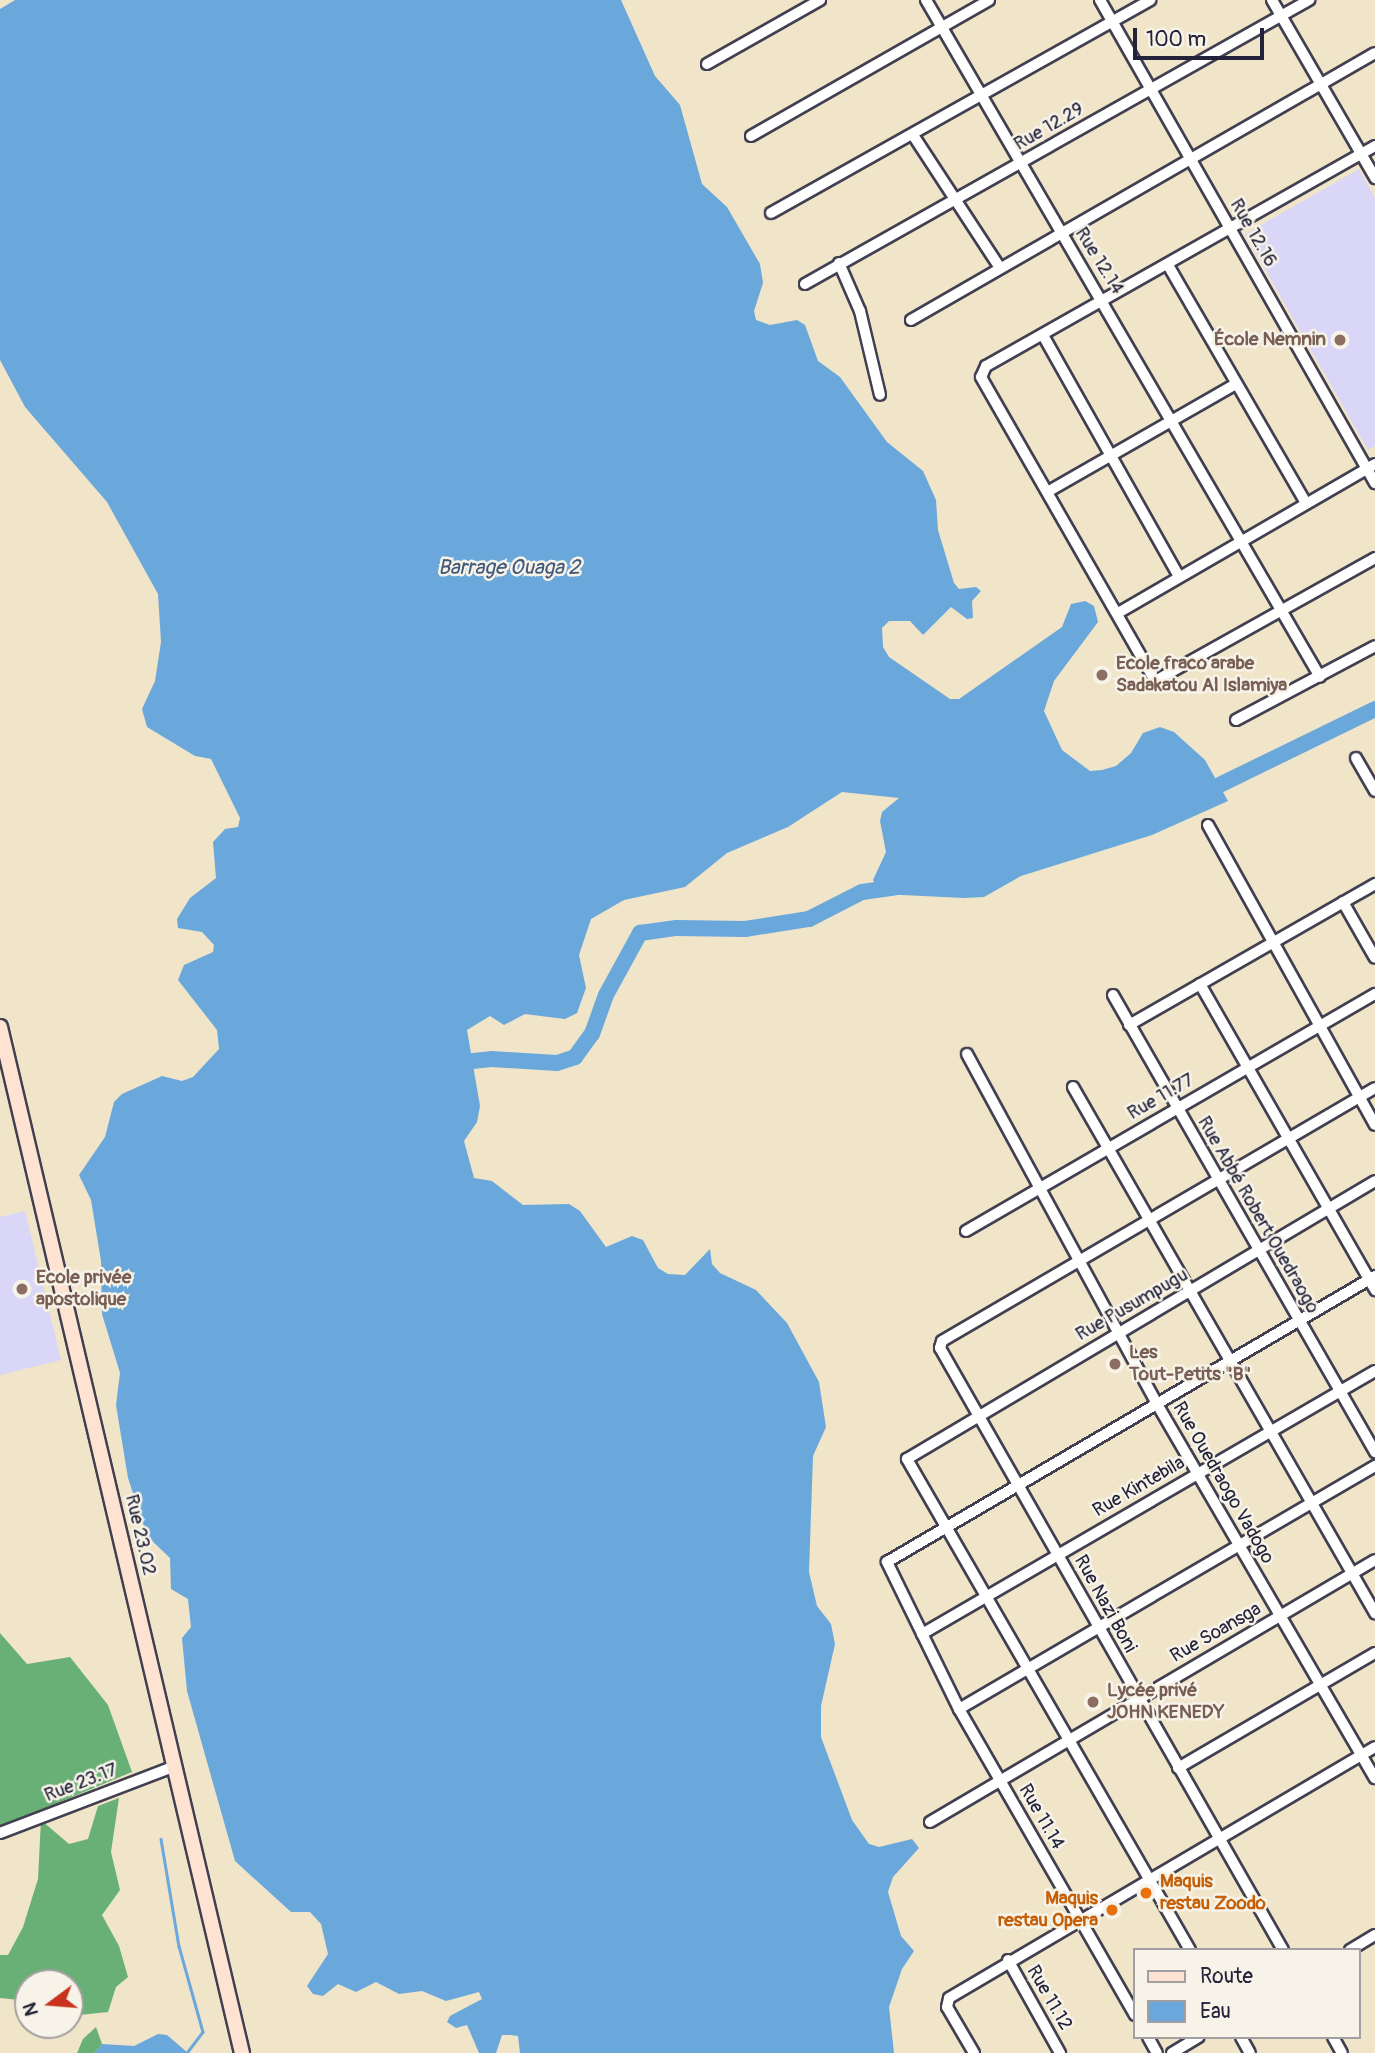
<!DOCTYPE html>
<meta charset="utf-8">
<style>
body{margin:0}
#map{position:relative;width:1375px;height:2053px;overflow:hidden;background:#f0e4c9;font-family:Pangolin,sans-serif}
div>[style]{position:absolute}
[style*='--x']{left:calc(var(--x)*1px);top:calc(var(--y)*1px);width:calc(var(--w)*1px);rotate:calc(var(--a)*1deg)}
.built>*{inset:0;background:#dad6f7}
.forest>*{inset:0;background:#68b076}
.water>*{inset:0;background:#6aa8dc}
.stream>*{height:2.5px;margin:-1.25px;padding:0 1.25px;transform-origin:1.25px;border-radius:1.25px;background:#6aa8dc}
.river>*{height:16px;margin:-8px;padding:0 8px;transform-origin:8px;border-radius:8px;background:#6aa8dc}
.roads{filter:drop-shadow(2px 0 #413f50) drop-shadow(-2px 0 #413f50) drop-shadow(0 2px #413f50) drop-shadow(0 -2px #413f50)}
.street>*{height:10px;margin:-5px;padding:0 5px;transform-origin:5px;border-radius:5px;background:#fff}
.secondary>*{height:14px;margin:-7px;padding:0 7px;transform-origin:7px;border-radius:7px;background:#fee3d2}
.dots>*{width:19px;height:19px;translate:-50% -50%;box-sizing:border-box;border:4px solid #f7f3e8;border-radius:50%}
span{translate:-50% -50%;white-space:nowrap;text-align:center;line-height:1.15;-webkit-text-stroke:5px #f7f3e8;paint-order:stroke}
.street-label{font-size:19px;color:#22223b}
.education-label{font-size:19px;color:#785e54;font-weight:700}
.right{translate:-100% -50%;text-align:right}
.left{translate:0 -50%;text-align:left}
.food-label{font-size:19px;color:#c56008;font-weight:700}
.water-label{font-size:21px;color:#3f587b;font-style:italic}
.legend{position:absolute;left:1133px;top:1948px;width:228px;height:91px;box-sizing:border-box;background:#f7f3e8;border:2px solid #a29fa3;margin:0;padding:9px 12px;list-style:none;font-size:21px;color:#22223b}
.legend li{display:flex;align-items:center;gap:14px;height:35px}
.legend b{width:35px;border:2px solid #a29fa3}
.north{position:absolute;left:14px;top:1969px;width:70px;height:70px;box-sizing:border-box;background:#f7f3e8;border:2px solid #a29fa3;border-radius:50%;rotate:254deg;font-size:19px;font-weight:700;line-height:28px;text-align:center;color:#22223b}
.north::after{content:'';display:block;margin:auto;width:24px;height:32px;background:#c8321e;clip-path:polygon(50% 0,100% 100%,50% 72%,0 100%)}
.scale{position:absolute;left:1133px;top:28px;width:131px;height:32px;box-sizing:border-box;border:4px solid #22223b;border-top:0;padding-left:9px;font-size:21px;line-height:24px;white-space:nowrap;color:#22223b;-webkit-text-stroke:5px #f7f3e8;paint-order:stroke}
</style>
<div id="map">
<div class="built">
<div style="clip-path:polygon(1359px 169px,1375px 198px,1375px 446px,1368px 450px,1245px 234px)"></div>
<div style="clip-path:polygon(25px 1211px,61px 1360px,0 1375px,0 1217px)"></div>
</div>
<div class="forest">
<div style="clip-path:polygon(0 1633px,27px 1664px,70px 1657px,108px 1705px,132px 1772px,0 1827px)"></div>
<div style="clip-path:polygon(119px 1798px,111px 1852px,120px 1890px,102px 1915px,119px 1946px,128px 1977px,116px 1987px,108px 2012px,70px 2016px,70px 1983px,28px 1983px,28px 2001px,0 1998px,0 1955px,8px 1955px,23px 1927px,38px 1879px,41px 1820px,69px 1844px,88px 1839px,98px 1806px)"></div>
<div style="clip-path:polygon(96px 2027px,102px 2044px,95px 2053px,77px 2053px,83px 2039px)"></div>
</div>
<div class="water">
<div style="clip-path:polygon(15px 0,621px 0,655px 76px,680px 105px,702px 184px,727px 207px,760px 264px,763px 283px,754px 311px,756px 320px,770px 325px,797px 320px,805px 325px,818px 361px,840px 377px,887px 442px,923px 471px,936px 500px,938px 530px,954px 583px,959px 589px,976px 587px,981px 591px,972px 601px,973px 618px,967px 619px,951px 607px,923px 635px,910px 621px,889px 621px,882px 628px,883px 647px,889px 657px,950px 699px,959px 699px,1062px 627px,1071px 604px,1085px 601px,1094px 606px,1098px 622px,1054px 681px,1044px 711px,1062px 750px,1090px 771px,1102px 770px,1116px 766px,1131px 753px,1143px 733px,1160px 727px,1174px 732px,1205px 760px,1228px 801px,1152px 835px,1021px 876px,984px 897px,964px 898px,881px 894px,873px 880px,886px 852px,880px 821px,882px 812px,899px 798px,842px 792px,788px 827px,727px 853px,685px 887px,624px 900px,591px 919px,579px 955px,586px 988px,577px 1013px,565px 1019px,525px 1014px,504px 1025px,490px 1016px,467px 1030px,480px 1106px,477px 1122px,464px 1141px,474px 1178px,492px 1181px,523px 1205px,569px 1204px,580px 1211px,606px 1247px,632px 1236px,643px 1240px,658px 1268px,668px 1274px,685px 1275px,710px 1249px,712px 1264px,720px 1273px,756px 1290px,787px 1323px,819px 1382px,826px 1427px,813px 1456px,809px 1572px,817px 1606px,831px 1624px,835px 1644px,821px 1706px,821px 1737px,852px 1820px,869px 1844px,879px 1847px,912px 1839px,919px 1848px,893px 1877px,888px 1892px,901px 1936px,914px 1951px,902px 1969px,889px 2007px,894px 2053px,520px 2053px,518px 2036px,510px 2035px,502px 2035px,496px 2053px,479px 2053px,467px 2025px,456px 2028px,447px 2022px,450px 2016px,482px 1999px,479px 1992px,446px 2001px,422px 1991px,399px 1994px,376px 1982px,356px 1992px,338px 1984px,323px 1996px,313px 1994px,307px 1986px,328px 1954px,321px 1924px,310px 1912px,291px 1912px,235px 1861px,187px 1691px,182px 1638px,191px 1627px,188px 1599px,171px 1589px,170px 1558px,147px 1536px,128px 1478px,116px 1405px,120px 1373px,102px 1314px,101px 1261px,91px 1200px,79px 1175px,105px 1137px,114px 1102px,122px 1094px,162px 1076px,182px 1081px,193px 1077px,219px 1049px,217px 1030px,178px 980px,184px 965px,213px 952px,214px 945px,202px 932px,178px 928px,177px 919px,190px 898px,216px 878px,213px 842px,225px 829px,238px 827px,240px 818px,211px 759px,195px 756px,147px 727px,142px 709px,155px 681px,161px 642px,158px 594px,107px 502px,25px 407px,0 360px,0 9px)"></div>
<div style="clip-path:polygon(158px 2034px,167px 2035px,188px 2053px,95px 2053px,102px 2044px,134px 2046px)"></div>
</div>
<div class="stream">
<div style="--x:161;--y:1839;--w:109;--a:80.5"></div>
<div style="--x:179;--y:1946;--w:89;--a:74.4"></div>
<div style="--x:203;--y:2032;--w:26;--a:127"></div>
</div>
<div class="river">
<div style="--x:1201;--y:794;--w:194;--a:-26"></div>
<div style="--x:454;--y:1063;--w:37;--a:-6"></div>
<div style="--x:491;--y:1059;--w:66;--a:3.5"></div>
<div style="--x:557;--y:1063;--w:19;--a:-18"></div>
<div style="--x:575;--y:1057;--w:29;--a:-54"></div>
<div style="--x:592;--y:1034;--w:41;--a:-70.3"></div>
<div style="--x:606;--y:995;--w:71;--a:-61.3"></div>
<div style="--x:640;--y:933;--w:37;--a:-8"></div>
<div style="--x:677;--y:928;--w:68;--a:0.8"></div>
<div style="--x:745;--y:929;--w:65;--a:-8.9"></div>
<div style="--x:809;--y:919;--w:59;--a:-27"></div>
<div style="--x:862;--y:892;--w:34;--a:-8"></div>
</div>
<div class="roads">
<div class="street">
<div style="--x:926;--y:0;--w:783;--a:59.8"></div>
<div style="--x:1100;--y:0;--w:556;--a:60.34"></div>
<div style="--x:1272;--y:0;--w:206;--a:59.9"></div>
<div style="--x:707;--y:64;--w:130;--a:-29.5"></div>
<div style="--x:913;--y:135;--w:159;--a:56.8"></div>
<div style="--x:751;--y:136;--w:274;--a:-29.7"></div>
<div style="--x:1375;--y:146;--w:447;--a:150.5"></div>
<div style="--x:986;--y:366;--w:12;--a:114"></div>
<div style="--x:981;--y:377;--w:350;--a:60.2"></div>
<div style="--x:1155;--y:681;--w:252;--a:-29.2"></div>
<div style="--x:771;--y:213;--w:435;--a:-29.3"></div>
<div style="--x:839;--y:263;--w:52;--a:66.4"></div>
<div style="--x:860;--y:311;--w:86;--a:76.6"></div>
<div style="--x:1168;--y:265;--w:275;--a:59.9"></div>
<div style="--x:805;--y:284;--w:579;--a:-29.4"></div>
<div style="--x:911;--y:320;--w:535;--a:-29.92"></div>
<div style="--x:1044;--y:337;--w:273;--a:60.6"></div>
<div style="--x:1049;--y:491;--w:215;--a:-29.8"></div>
<div style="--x:1118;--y:613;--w:297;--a:-30.1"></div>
<div style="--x:1236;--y:720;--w:157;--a:-28"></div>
<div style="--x:1356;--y:758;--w:38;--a:60"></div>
<div style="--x:1208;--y:825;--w:343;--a:60.9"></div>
<div style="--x:1343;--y:902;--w:64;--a:60.3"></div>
<div style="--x:1200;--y:984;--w:353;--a:60.2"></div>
<div style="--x:1113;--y:995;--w:527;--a:60.17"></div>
<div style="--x:1129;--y:1025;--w:284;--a:-29.8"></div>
<div style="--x:967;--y:1054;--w:398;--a:61.5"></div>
<div style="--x:1157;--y:1404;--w:433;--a:59.8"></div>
<div style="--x:1073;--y:1087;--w:607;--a:60.14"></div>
<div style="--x:966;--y:1231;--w:473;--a:-30.1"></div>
<div style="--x:922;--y:1634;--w:524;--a:-30.14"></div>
<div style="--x:959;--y:1709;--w:482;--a:-30.3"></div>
<div style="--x:1178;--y:1768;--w:228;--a:-30.3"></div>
<div style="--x:930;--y:1822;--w:516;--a:-30.49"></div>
<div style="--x:0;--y:1833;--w:187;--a:-20.9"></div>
<div style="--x:1190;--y:1950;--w:567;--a:-119.96"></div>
<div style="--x:907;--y:1459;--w:544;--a:-30.71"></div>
<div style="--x:1283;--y:1950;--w:693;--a:-119.67"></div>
<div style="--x:940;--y:1348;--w:7;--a:-74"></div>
<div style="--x:942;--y:1341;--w:501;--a:-30.3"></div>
<div style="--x:1350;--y:1950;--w:29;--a:-31"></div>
<div style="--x:1008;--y:1960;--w:107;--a:60.8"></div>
<div style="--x:1135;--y:2015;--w:353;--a:-119.9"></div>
<div style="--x:959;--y:1709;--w:164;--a:-116.1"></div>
<div style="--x:887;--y:1562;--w:566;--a:-30.37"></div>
<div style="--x:1148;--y:2037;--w:18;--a:61"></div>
<div style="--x:1241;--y:2037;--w:18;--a:61"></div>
<div style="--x:1333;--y:2037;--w:18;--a:61"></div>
<div style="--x:974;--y:2053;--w:53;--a:-120.4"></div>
<div style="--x:947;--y:2007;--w:9;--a:-77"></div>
<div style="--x:949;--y:1998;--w:494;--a:-30.5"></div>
<div style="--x:1172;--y:2053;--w:31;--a:-31"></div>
</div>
<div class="secondary">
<div style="--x:0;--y:1027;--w:1054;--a:76.73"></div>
</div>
</div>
<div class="dots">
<div style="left:1340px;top:340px;background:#8d6e63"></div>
<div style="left:1102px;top:675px;background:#8d6e63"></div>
<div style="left:22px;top:1289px;background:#8d6e63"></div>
<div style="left:1115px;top:1364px;background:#8d6e63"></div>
<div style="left:1093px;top:1702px;background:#8d6e63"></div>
<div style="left:1146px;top:1893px;background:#e8710a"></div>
<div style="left:1112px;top:1910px;background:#e8710a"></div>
</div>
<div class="street-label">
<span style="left:1049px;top:127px;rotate:-30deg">Rue 12.29</span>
<span style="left:1253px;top:233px;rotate:60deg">Rue 12.16</span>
<span style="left:1099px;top:261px;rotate:58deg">Rue 12.14</span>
<span style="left:1161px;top:1097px;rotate:-30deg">Rue 11.77</span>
<span style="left:1258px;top:1215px;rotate:60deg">Rue Abbé Robert Ouedraogo</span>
<span style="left:1132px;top:1305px;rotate:-30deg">Rue Pusumpugu</span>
<span style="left:1223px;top:1483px;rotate:60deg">Rue Ouedraogo Vadogo</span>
<span style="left:1139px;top:1487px;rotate:-30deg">Rue Kintebila</span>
<span style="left:140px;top:1535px;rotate:77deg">Rue 23.02</span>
<span style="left:1105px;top:1604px;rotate:61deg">Rue Nazi Boni</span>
<span style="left:1216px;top:1633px;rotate:-30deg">Rue Soansga</span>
<span style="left:81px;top:1783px;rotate:-21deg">Rue 23.17</span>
<span style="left:1041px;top:1817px;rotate:60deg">Rue 11.14</span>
<span style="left:1049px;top:1998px;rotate:60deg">Rue 11.12</span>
</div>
<div class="education-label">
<span class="right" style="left:1326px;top:340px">École Nemnin</span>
<span class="left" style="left:1116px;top:675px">Ecole fraco arabe<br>Sadakatou Al Islamiya</span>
<span class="left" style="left:36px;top:1289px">Ecole privée<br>apostolique</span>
<span class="left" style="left:1129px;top:1364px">Les<br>Tout-Petits "B"</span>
<span class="left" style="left:1107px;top:1702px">Lycée privé<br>JOHN KENEDY</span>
</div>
<div class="food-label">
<span class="left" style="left:1160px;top:1893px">Maquis<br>restau Zoodo</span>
<span class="right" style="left:1098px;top:1910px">Maquis<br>restau Opera</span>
</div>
<div class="water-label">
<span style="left:509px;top:568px">Barrage Ouaga 2</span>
</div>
<ul class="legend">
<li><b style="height:9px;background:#fee3d2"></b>Route</li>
<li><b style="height:19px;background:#6aa8dc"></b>Eau</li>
</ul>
<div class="north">N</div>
<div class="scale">100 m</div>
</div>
